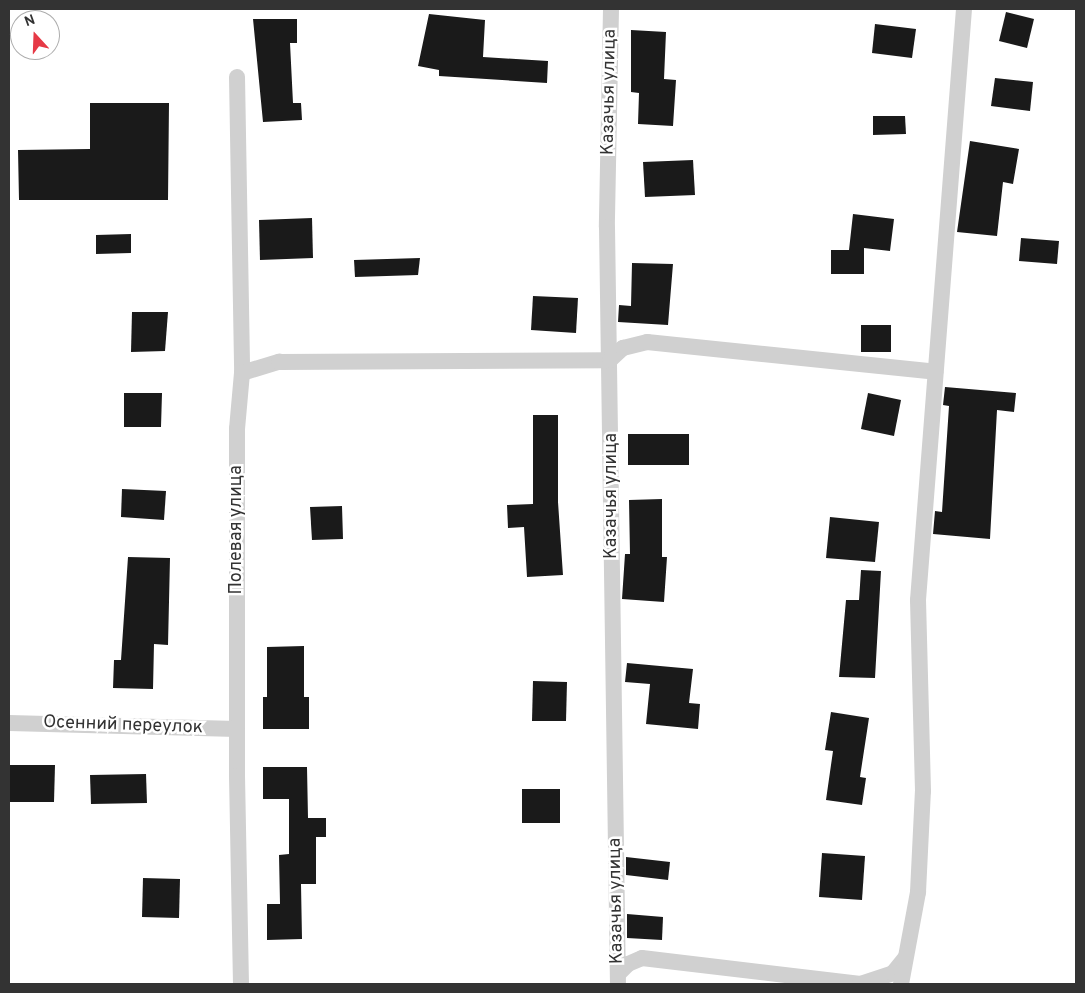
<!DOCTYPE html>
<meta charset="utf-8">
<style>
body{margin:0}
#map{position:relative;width:1085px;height:993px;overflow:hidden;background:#fff;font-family:Overpass,sans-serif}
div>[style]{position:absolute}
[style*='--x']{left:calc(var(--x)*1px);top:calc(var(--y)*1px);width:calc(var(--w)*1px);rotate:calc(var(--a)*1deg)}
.building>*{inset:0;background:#1a1a1a}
.minor>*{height:16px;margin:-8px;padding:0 8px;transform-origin:8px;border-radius:8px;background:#d0d0d0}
span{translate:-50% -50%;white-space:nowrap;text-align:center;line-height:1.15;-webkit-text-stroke:5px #fff;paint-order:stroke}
.street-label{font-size:18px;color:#333}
.frame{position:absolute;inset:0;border:10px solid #333;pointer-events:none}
.north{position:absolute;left:10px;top:10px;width:50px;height:50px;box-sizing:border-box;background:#fff;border:1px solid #adadad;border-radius:50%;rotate:340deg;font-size:14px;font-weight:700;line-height:20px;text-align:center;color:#333}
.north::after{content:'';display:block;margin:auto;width:18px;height:22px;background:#e63946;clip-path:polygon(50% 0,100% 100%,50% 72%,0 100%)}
</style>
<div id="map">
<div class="building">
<div style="clip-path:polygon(1006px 12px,1034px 19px,1027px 48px,999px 41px)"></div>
<div style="clip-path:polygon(429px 14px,485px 20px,483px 57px,548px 61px,547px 83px,439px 76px,439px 70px,418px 66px)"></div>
<div style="clip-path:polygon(253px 19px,297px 19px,297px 43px,290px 43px,293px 103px,301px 103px,302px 120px,263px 122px)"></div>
<div style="clip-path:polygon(875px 24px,916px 29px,912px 58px,872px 53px)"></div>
<div style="clip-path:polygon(631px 30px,666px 32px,664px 79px,676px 80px,673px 126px,638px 124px,639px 93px,631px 92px)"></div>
<div style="clip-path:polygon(995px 78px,1033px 82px,1030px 111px,991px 106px)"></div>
<div style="clip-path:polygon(90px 103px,169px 103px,168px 200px,19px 200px,18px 150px,90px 149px)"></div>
<div style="clip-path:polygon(873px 116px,905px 116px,906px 134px,873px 135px)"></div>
<div style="clip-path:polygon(970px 141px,1019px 149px,1013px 184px,1003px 182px,997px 236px,957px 232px)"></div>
<div style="clip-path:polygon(693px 160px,695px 195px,645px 197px,643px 162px)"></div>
<div style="clip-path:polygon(853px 214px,894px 219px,890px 251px,864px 248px,864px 274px,831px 274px,831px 250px,849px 250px)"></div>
<div style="clip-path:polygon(312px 218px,313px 258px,260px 260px,259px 220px)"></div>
<div style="clip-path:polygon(131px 234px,131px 253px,96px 254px,96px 235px)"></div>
<div style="clip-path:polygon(1021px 238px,1059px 241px,1057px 264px,1019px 261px)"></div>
<div style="clip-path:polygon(420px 258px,418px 275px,355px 277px,354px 260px)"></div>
<div style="clip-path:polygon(632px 263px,673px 264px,668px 325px,618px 322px,619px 305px,631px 306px)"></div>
<div style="clip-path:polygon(533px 296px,578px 298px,576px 333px,531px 330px)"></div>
<div style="clip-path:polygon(132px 312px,168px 312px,165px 351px,131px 352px)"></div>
<div style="clip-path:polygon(861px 325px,891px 325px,891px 352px,861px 352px)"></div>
<div style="clip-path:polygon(945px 387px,1016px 393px,1014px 412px,997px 410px,990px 539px,933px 534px,935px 511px,942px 512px,949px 406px,943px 405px)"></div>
<div style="clip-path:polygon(124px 393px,162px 393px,161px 427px,124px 427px)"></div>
<div style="clip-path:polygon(868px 393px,901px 400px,894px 436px,861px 429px)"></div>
<div style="clip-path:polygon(533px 415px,558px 415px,558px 502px,563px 575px,527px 577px,524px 527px,508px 528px,507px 505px,533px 504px)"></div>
<div style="clip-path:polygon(628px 434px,689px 434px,689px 465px,628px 465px)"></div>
<div style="clip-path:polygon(122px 489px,166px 491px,164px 520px,121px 517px)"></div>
<div style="clip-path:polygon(662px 499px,662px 557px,667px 557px,664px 602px,622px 599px,625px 554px,630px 554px,629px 500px)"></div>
<div style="clip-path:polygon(342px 506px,343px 539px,312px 540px,310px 507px)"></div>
<div style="clip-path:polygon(830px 517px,879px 522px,875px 562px,826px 558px)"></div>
<div style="clip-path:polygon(128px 557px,170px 558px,168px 645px,154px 644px,153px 689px,113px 688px,114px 660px,121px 660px)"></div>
<div style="clip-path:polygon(861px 570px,881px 571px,875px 678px,839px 677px,846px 600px,859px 600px)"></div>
<div style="clip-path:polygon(304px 646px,304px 697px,309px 697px,309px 729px,263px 729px,263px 697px,267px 697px,267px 647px)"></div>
<div style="clip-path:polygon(627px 663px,693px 669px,689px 703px,700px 704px,698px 729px,646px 724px,650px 684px,625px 682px)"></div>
<div style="clip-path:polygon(533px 681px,567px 682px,566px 721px,532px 721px)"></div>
<div style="clip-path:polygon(831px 712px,869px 718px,860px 777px,866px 778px,862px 805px,826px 800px,833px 751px,825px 750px)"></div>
<div style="clip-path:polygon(9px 765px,55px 765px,54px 802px,9px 802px)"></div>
<div style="clip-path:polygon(263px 767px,307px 767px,308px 818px,326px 818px,326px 837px,316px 837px,316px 884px,301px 884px,302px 939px,267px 940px,267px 904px,280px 904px,279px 855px,289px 854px,289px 799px,263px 799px)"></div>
<div style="clip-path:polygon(146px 774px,147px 803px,91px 804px,90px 775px)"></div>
<div style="clip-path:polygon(522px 789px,560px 789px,560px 823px,522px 823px)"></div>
<div style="clip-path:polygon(822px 853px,865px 856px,862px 900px,819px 897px)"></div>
<div style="clip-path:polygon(626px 857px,670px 862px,668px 880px,626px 875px)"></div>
<div style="clip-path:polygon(143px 878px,180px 879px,179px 918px,142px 917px)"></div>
<div style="clip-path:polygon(627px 914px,663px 917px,662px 940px,627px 938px)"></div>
</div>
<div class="minor">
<div style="--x:611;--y:9;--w:218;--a:91.1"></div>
<div style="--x:607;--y:227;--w:757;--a:89.17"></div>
<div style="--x:237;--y:77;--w:296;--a:89"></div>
<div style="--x:242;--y:373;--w:56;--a:95.1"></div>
<div style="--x:237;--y:429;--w:347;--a:90"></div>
<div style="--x:237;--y:776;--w:208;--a:88.9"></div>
<div style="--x:242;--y:373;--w:39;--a:-17"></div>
<div style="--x:279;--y:362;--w:331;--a:-0.3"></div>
<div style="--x:610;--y:360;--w:18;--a:-43"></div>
<div style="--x:623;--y:348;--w:25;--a:-14"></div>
<div style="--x:647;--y:342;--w:290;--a:5.9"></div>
<div style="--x:9;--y:723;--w:228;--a:1.5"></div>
<div style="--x:618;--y:974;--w:14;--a:-45"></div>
<div style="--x:628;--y:964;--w:15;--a:-23"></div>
<div style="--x:642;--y:958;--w:220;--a:6.8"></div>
<div style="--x:860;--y:984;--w:35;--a:-18"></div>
<div style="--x:893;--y:973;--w:19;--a:-51"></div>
<div style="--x:901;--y:984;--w:94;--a:-79.5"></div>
<div style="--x:918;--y:892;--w:101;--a:-87.2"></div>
<div style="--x:923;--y:791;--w:191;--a:-91.5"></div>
<div style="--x:918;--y:600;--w:593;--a:-85.55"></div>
</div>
<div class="street-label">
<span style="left:610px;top:92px;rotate:-89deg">Казачья улица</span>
<span style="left:612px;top:496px;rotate:-90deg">Казачья улица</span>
<span style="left:237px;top:530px;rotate:-90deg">Полевая улица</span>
<span style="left:123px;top:726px;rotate:2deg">Осенний переулок</span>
<span style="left:617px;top:901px;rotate:-91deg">Казачья улица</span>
</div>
<div class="frame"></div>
<div class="north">N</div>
</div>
